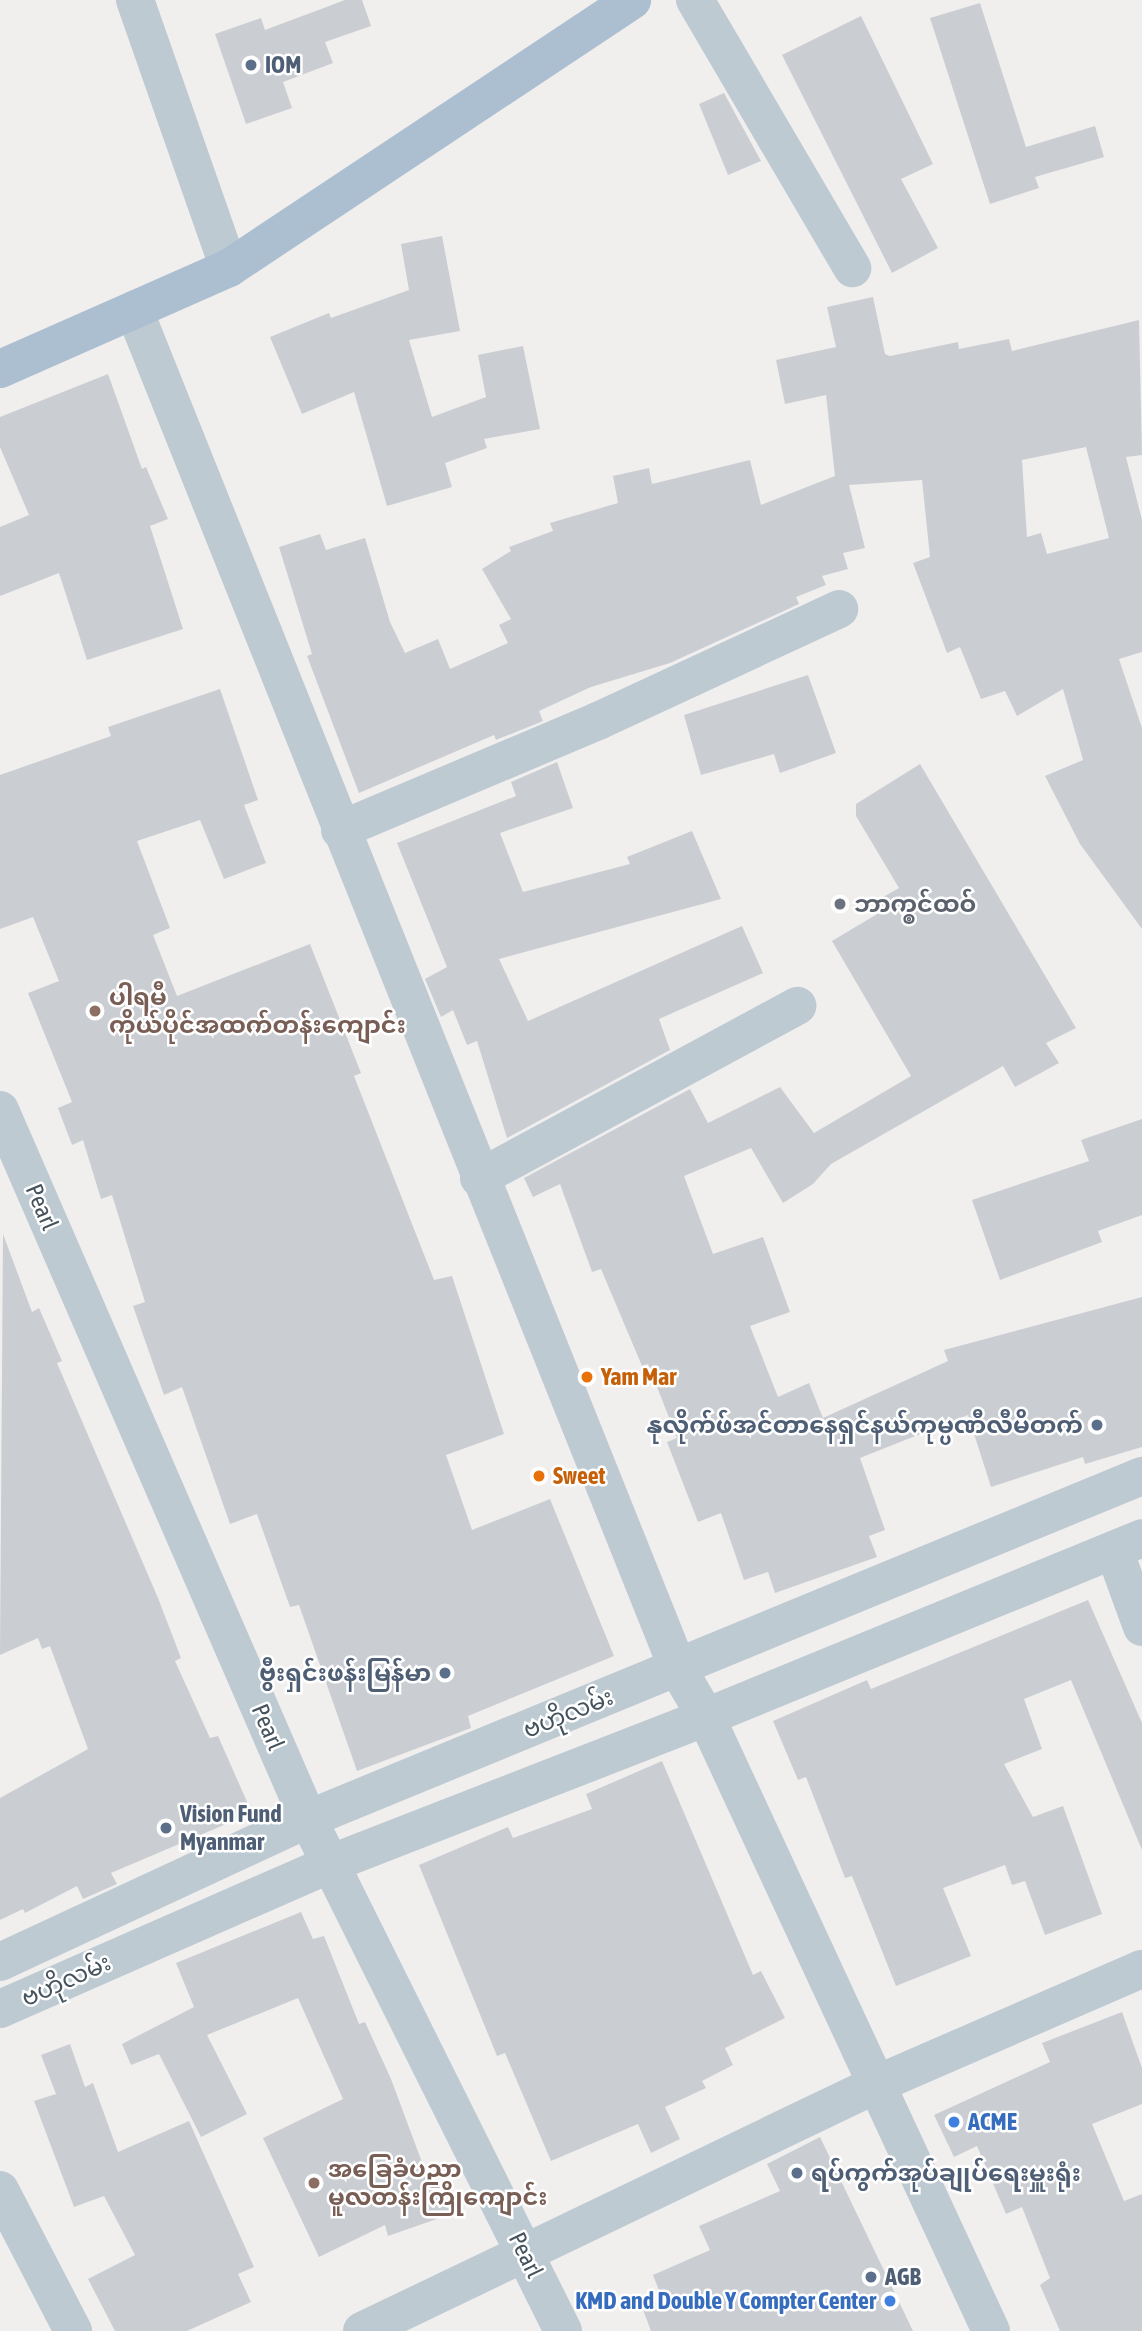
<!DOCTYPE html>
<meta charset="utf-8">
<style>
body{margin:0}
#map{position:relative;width:1142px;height:2331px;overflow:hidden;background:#f1eeee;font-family:"Asap Condensed","Noto Sans Myanmar",sans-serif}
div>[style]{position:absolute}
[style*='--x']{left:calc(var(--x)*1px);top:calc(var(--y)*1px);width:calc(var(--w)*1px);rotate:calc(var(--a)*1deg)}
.building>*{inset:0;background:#caced3}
.street>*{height:38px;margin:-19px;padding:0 19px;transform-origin:19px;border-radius:19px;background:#bdcad2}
.primary>*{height:38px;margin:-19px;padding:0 19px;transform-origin:19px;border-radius:19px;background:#abbfd0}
.dots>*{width:19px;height:19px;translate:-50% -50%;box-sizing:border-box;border:4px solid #fff;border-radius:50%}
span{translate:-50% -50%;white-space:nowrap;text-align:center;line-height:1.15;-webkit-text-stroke:5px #fff;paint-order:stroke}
.service-label{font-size:24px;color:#4e5e75;font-weight:700}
.left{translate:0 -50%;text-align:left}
.right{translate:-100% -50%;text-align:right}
.worship-label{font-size:24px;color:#5b616d;font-weight:700}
.education-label{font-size:24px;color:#785e54;font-weight:700}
.street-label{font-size:24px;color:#45535d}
.food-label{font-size:24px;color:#c56008;font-weight:700}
.shop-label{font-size:24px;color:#366cbe;font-weight:700}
</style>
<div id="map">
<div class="building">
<div style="clip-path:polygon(345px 0,362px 0,371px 26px,325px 42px,333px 63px,283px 82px,292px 108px,246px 124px,215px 34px,261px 18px,265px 30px)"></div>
<div style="clip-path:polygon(980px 3px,1026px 147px,1095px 126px,1104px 157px,1035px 177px,1039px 188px,990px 204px,930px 18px)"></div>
<div style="clip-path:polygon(861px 16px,933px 164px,901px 179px,938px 248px,892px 273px,782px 55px)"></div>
<div style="clip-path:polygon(724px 93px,761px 161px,728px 175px,699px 104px)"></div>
<div style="clip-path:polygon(442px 236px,460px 331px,409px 340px,432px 417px,486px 397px,478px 355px,523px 346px,540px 429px,484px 439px,487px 448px,445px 463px,452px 487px,387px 506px,354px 392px,302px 414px,270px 337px,329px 313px,331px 318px,409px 290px,401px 244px)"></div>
<div style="clip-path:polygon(evenodd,873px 297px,885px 354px,890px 356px,958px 342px,959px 349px,1009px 339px,1012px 351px,1139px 320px,1142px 455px,1126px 457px,1142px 520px,1142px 652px,1119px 659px,1142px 728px,1142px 929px,1080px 844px,1045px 776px,1083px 760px,1063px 689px,1017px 716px,1005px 691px,981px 699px,960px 647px,947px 653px,913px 563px,930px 557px,922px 480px,849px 485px,865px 548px,843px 553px,848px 569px,822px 576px,826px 585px,796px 597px,799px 604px,670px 663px,591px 687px,539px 711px,543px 721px,496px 740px,494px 735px,359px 793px,307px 656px,312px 654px,279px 547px,320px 534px,326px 550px,365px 538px,390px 622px,405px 653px,438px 639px,450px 669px,508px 643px,499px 625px,511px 619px,482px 569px,511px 551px,509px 547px,553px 531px,550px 523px,618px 503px,613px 476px,649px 468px,652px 484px,750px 460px,761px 505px,835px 476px,826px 395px,785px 404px,776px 360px,836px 347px,827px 307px,873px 297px,1086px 447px,1109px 538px,1047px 554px,1041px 533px,1027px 537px,1022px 460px,1086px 447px)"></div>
<div style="clip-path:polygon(108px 374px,142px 469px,146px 467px,168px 519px,150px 526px,183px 629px,87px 660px,59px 573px,0 596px,0 527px,29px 515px,0 447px,0 417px)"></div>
<div style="clip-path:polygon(808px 675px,836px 753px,780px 773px,774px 754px,701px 775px,684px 715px)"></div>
<div style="clip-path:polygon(220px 689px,258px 800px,244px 805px,266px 863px,224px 879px,200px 820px,137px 841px,170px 928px,153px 935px,177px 996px,310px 944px,361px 1073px,354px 1076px,434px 1280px,452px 1276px,504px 1434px,446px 1455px,472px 1530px,550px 1499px,614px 1656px,468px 1716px,471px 1728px,357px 1771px,299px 1605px,290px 1607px,257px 1514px,230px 1524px,182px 1387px,164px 1395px,133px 1306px,145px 1302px,112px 1195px,101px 1199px,83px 1140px,72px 1145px,58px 1108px,72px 1102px,28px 993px,59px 981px,33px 917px,0 929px,0 775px,111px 736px,108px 727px)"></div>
<div style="clip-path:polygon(557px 762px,573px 808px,500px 833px,523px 892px,630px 864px,627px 857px,692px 831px,721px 899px,499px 959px,528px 1021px,742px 926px,763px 973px,659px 1019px,670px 1050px,507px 1138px,477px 1041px,467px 1045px,453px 1010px,441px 1017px,425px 979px,447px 967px,397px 843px,516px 796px,511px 782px)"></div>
<div style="clip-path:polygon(920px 764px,1076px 1028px,1046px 1043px,1059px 1063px,1015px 1087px,1003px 1066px,831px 1164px,813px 1184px,783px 1203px,751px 1148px,684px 1176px,713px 1254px,763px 1237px,790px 1312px,750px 1326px,778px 1397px,809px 1383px,823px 1418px,948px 1361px,944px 1350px,1142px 1297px,1142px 1447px,1085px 1464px,1083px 1457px,991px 1487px,968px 1415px,860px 1458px,885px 1530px,869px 1536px,877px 1557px,775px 1593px,768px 1572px,744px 1580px,721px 1513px,698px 1522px,667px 1442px,677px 1438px,648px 1364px,642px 1366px,601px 1269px,592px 1272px,560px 1184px,533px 1197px,524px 1178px,690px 1089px,708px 1123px,780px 1087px,814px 1133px,911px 1076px,832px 941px,884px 910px,878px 900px,899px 888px,856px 816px,856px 804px)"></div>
<div style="clip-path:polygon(1142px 1119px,1142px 1215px,1098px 1231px,1102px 1242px,1000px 1280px,972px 1200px,1089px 1161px,1081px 1140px)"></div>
<div style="clip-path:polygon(3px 1234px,32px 1312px,39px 1308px,62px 1361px,57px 1363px,158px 1598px,181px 1658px,175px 1661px,210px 1738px,218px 1736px,252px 1813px,111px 1873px,117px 1884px,83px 1899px,77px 1886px,25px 1913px,23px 1909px,0 1920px,0 1798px,88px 1749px,50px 1646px,42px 1649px,38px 1638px,0 1655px)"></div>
<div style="clip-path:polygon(1088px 1600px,1142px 1723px,1142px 1850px,1071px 1680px,1024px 1699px,1042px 1749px,1004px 1764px,1033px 1817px,1063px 1806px,1102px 1914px,1045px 1935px,1025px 1881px,1012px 1885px,1005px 1865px,943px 1888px,971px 1956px,896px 1986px,852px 1876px,845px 1878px,806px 1777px,798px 1780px,773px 1721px,867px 1680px,871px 1689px)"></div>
<div style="clip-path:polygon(662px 1761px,753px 1975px,761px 1971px,785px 2018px,725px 2048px,733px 2065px,702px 2081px,706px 2088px,665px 2107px,680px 2139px,651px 2153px,638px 2124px,551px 2161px,505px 2053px,497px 2056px,419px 1865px,508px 1827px,513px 1838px,592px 1809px,586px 1794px)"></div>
<div style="clip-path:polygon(301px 1912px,313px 1939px,324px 1936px,359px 2024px,365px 2022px,391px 2079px,432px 2189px,442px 2186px,451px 2214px,388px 2236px,385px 2225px,319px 2257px,263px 2138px,343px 2099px,298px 1998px,207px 2035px,247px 2114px,201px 2137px,159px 2054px,131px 2065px,122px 2044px,194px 2007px,176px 1963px)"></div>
<div style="clip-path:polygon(1122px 2012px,1142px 2068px,1142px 2104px,1092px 2124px,1124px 2201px,1142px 2194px,1142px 2331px,1060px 2331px,1040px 2285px,1050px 2278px,1022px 2207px,1006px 2214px,977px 2146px,954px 2157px,934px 2115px,1050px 2062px,1042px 2043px)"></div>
<div style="clip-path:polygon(70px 2044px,85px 2087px,93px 2083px,118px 2152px,189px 2121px,254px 2267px,238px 2274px,251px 2302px,187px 2331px,115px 2331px,88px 2279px,135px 2255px,104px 2196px,74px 2207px,34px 2101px,56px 2094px,41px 2055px)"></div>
<div style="clip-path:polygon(820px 2137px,913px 2331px,651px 2331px,642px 2307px,662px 2298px,653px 2275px,710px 2250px,699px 2226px,780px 2191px,767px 2164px)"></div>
</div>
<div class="street">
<div style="--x:135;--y:0;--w:284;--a:70.7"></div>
<div style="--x:695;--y:0;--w:311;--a:59.6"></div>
<div style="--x:134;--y:310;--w:1464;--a:68.18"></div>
<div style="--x:678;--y:1669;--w:56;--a:59.7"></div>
<div style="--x:706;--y:1717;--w:677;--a:65.1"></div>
<div style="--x:340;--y:830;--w:280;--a:-22.9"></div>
<div style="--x:598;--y:721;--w:266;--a:-24.9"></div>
<div style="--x:0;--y:1110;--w:773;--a:66.52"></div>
<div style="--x:308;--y:1819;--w:572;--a:63.52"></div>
<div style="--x:479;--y:1178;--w:362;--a:-28.4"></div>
<div style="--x:1114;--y:1550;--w:82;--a:70"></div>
<div style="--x:0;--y:1962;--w:340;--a:-24.9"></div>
<div style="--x:308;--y:1819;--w:902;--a:-22.36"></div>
<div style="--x:0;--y:2009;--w:363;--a:-23.7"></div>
<div style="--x:332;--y:1863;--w:401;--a:-21.3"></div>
<div style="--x:706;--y:1717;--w:471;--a:-22.3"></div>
<div style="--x:0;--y:2190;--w:159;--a:62.6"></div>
<div style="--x:362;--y:2331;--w:571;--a:-25.62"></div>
<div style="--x:877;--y:2084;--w:289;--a:-23.5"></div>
</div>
<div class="primary">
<div style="--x:0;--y:369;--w:250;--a:-23.8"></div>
<div style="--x:229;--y:268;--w:484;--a:-33.6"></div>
</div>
<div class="dots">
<div style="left:251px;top:65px;background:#5c6f8a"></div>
<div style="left:840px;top:904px;background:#6b7280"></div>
<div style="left:95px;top:1011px;background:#8d6e63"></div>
<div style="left:587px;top:1377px;background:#e8710a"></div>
<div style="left:1097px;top:1425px;background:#5c6f8a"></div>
<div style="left:539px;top:1476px;background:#e8710a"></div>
<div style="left:445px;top:1673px;background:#5c6f8a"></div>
<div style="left:166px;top:1828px;background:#5c6f8a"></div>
<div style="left:954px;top:2122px;background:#3f7fe0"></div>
<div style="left:797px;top:2173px;background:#5c6f8a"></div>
<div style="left:314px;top:2183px;background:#8d6e63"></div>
<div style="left:871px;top:2277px;background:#5c6f8a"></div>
<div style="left:890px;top:2301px;background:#3f7fe0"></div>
</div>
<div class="service-label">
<span class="left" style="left:265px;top:65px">IOM</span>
<span class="right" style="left:1083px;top:1425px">နုလိုက်ဖ်အင်တာနေရှင်နယ်ကုမ္ပဏီလီမိတက်</span>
<span class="right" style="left:431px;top:1673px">ဗွီးရှင်းဖန်းမြန်မာ</span>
<span class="left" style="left:180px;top:1828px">Vision Fund<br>Myanmar</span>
<span class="left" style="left:811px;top:2173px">ရပ်ကွက်အုပ်ချုပ်ရေးမှူးရုံး</span>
<span class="left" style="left:885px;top:2277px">AGB</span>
</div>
<div class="worship-label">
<span class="left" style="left:854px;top:904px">ဘာက္ၜၚ်ထဝ်</span>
</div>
<div class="education-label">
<span class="left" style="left:109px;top:1011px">ပါရမီ<br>ကိုယ်ပိုင်အထက်တန်းကျောင်း</span>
<span class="left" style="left:328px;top:2183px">အခြေခံပညာ<br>မူလတန်းကြိုကျောင်း</span>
</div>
<div class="street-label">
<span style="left:42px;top:1207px;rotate:67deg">Pearl</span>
<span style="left:568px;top:1713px;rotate:-22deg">ဗဟိုလမ်း</span>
<span style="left:268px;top:1727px;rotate:67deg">Pearl</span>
<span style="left:66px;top:1980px;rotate:-24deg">ဗဟိုလမ်း</span>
<span style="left:526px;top:2255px;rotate:64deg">Pearl</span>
</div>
<div class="food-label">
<span class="left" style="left:601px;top:1377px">Yam Mar</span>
<span class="left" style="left:553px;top:1476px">Sweet</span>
</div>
<div class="shop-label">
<span class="left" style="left:968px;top:2122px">ACME</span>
<span class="right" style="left:876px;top:2301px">KMD and Double Y Compter Center</span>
</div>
</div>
